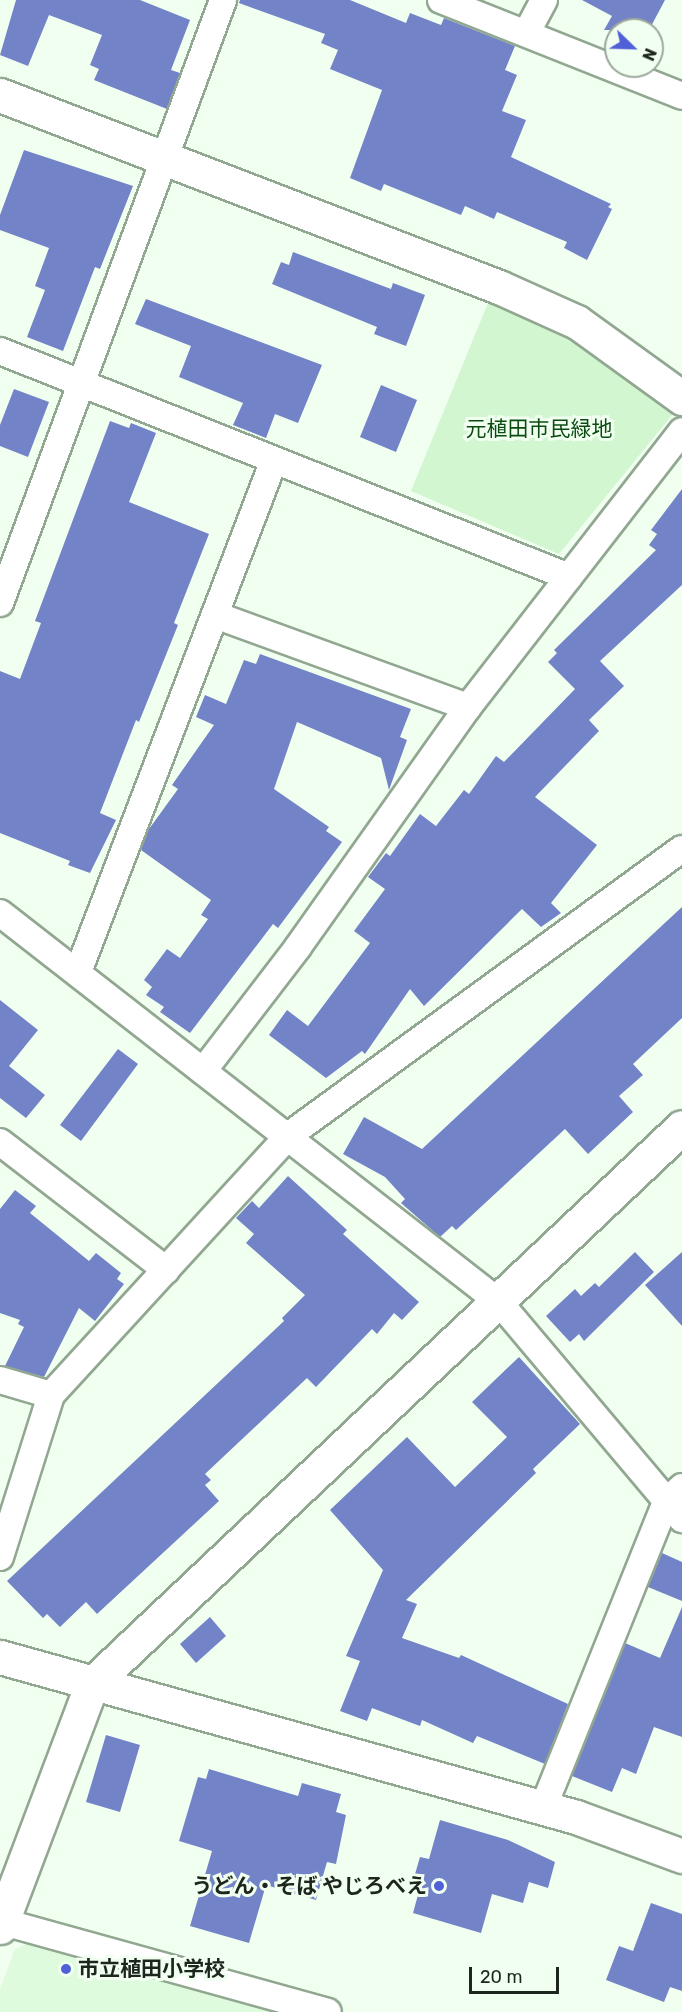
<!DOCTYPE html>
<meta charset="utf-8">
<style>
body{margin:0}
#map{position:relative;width:682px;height:2012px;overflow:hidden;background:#f1fff0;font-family:Rubik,"Noto Sans JP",sans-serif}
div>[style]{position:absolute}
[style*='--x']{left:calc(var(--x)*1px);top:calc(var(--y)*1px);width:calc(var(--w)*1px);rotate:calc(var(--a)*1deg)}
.built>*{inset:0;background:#defbdd}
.green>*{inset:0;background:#d1f6d0}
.building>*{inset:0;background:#7383c7}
.roads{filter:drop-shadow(2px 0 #91a791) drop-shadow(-2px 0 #91a791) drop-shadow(0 2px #91a791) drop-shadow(0 -2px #91a791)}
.street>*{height:26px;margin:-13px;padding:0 13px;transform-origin:13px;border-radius:13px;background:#fff}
.secondary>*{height:33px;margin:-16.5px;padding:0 16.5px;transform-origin:16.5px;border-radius:16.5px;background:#fff}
.dots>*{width:16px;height:16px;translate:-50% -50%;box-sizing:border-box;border:3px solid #f1fff0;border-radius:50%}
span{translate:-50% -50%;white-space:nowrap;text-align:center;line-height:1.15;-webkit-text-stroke:6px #f1fff0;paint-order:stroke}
.park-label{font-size:21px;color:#0c4c12}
.poi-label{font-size:21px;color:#1d251d;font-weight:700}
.right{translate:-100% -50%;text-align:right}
.left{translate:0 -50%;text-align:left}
.north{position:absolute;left:604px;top:18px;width:60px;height:60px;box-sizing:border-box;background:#f1fff0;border:2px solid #9ca89c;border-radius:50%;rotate:113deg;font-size:16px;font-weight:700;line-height:24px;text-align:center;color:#1d251d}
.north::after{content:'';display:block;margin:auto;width:21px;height:27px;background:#5061d7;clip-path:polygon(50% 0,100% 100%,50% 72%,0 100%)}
.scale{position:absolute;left:469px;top:1967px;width:90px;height:27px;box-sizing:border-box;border:3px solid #1d251d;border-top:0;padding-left:8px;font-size:18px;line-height:21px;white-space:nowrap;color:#1d251d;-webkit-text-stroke:4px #f1fff0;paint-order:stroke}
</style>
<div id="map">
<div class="built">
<div style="clip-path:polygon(29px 1943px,278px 2012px,0 2012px,0 1989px,15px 1949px)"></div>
</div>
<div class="green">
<div style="clip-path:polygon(490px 298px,564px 332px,677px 409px,559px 554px,411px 491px)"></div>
</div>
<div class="building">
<div style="clip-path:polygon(16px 0,140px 0,190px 20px,171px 70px,180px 73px,167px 109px,94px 80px,99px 69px,90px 65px,102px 35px,49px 15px,28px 66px,0 55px)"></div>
<div style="clip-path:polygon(240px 0,350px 0,406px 23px,410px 13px,441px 25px,444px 18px,515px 46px,505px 70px,517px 75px,502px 111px,526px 120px,511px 157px,611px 204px,608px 207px,612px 209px,587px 260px,564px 248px,567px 242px,497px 212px,494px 219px,465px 206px,461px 215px,384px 184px,381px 191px,350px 178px,382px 90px,330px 69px,338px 50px,321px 43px,325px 34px,239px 3px)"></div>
<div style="clip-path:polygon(582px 0,665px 0,649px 30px,604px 30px,612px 16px)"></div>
<div style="clip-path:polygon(24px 150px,133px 186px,100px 269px,95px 267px,63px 351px,27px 337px,45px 290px,35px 286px,49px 248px,0 230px,0 215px)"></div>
<div style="clip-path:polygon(293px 252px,391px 289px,393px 283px,425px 295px,406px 346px,374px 334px,377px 327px,272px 284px,281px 262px,289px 265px)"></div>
<div style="clip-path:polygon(146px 299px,322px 365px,298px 423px,275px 414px,266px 438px,233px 425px,243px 403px,179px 377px,191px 346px,135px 324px)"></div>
<div style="clip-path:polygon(381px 385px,417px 400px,396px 452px,360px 437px)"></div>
<div style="clip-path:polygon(14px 389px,49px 402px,28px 457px,0 446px,0 425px)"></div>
<div style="clip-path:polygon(110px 421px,129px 428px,131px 423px,156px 433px,129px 502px,209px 534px,174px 623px,178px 625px,139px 722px,136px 720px,100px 813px,116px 820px,90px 873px,68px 865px,70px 861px,0 833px,0 671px,20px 679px,41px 623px,35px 621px)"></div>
<div style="clip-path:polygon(682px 489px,682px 585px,600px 661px,624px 686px,589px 720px,599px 731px,535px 797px,597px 845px,551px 903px,561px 913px,541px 927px,522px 909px,424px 1006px,410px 989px,365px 1054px,362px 1051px,326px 1078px,269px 1035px,287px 1010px,308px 1026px,370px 943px,354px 931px,385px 889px,368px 877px,386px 853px,390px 856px,420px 814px,436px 826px,464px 790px,469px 794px,496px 756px,504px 762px,575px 689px,548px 662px,557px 653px,554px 650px,656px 550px,649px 545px,657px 534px,651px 530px)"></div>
<div style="clip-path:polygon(260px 654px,411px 709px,400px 737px,407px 740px,389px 790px,381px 758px,297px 722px,274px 789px,329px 827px,326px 831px,342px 842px,278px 928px,273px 924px,190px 1033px,160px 1012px,164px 1007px,146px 995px,152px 987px,144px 980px,167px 949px,180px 958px,208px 919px,201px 915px,211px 900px,141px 850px,149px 829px,178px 789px,172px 785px,214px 725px,196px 717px,205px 695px,226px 704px,244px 660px,256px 664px)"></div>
<div style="clip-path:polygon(682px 907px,682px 1018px,633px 1064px,643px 1075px,619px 1096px,633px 1112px,588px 1154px,565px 1129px,456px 1230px,452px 1226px,440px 1237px,401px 1203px,405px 1199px,385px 1177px,343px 1154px,364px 1117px,422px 1149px)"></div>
<div style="clip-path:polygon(0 1000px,38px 1030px,9px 1066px,45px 1095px,26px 1118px,0 1098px)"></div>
<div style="clip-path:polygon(118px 1049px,138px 1064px,81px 1141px,60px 1125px)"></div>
<div style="clip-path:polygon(288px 1176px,347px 1230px,343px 1234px,419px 1302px,402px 1320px,394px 1313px,377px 1334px,372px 1329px,316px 1387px,307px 1378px,205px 1474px,211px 1480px,205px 1485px,219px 1501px,97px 1614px,86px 1602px,60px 1627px,47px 1614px,43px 1618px,7px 1581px,284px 1321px,282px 1318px,305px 1295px,246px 1243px,254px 1234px,236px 1218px,252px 1201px,259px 1208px)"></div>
<div style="clip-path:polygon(15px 1190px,36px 1206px,30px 1213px,89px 1261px,96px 1253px,121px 1273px,117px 1279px,124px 1284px,95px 1321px,79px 1308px,44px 1377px,5px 1366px,24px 1327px,18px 1324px,20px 1320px,0 1313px,0 1209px)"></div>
<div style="clip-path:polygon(635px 1252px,654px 1272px,584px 1341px,579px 1334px,570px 1342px,546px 1316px,575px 1289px,581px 1296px,595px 1283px,599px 1287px)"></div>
<div style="clip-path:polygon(682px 1252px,682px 1326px,645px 1285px)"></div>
<div style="clip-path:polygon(519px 1357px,580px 1424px,533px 1469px,536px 1473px,406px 1600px,417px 1604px,402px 1638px,459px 1658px,461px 1655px,568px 1704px,545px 1764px,477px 1736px,473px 1743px,422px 1720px,420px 1726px,372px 1708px,367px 1721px,340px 1711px,360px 1661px,346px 1656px,383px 1570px,330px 1510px,407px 1437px,455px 1487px,507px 1437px,472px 1402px)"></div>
<div style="clip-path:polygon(662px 1553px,682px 1562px,682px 1601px,648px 1587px)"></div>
<div style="clip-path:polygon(682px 1607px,682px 1737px,654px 1727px,636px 1774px,622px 1768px,612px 1792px,572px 1776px,625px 1643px,660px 1658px)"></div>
<div style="clip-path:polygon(210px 1617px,226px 1636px,196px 1663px,180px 1644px)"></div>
<div style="clip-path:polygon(106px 1735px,140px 1745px,120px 1812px,86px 1802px)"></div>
<div style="clip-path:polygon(209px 1769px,298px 1796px,302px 1783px,341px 1794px,336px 1812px,346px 1815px,336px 1864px,327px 1862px,316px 1900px,266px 1885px,249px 1943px,190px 1926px,212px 1851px,179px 1841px,198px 1777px,206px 1779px)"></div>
<div style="clip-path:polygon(440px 1820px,508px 1840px,555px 1862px,548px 1888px,529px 1882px,523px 1903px,492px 1894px,481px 1933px,413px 1913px,421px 1884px,413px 1881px,420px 1857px,429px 1859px)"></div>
<div style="clip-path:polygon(651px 1903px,682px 1914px,682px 1991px,670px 1987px,664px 2002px,606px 1980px,619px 1946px,633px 1951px)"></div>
</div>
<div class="roads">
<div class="street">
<div style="--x:441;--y:0;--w:259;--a:21.7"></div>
<div style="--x:527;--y:32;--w:36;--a:-62"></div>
<div style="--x:0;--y:351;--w:612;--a:21.66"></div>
<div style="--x:0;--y:603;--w:643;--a:-69.7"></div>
<div style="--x:215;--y:615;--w:269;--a:20"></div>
<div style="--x:0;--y:913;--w:633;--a:37.94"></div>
<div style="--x:499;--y:1302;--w:284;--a:49.9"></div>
<div style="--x:78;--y:972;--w:548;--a:-69.05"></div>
<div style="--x:203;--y:1071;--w:156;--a:-52.5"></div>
<div style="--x:298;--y:947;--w:294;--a:-54.7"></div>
<div style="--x:468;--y:707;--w:349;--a:-52.2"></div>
<div style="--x:0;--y:1142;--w:210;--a:37.6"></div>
<div style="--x:0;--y:1380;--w:53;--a:16.4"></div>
<div style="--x:0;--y:1557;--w:170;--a:-72.5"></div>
<div style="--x:51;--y:1395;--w:351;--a:-47.5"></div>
<div style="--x:288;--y:1136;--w:487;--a:-36.1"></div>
<div style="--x:543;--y:1808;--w:330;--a:-68.1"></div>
<div style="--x:666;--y:1502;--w:22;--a:-43"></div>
<div style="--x:0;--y:1921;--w:340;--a:15.5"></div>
</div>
<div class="secondary">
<div style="--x:0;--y:95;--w:535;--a:21.05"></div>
<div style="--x:499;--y:287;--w:85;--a:24.2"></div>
<div style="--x:577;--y:322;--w:130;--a:35.9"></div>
<div style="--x:0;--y:1657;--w:598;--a:15.52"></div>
<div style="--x:576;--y:1817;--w:113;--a:20.2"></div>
<div style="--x:0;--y:1927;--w:260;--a:-69.3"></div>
<div style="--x:92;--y:1684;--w:811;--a:-43.35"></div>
</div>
</div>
<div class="dots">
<div style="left:439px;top:1886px;background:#5061d7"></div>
<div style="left:66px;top:1969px;background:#5061d7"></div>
</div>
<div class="park-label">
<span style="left:539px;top:429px">元植田市民緑地</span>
</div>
<div class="poi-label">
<span class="right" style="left:427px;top:1886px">うどん・そば やじろべえ</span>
<span class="left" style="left:78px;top:1969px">市立植田小学校</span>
</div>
<div class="north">N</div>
<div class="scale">20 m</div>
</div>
